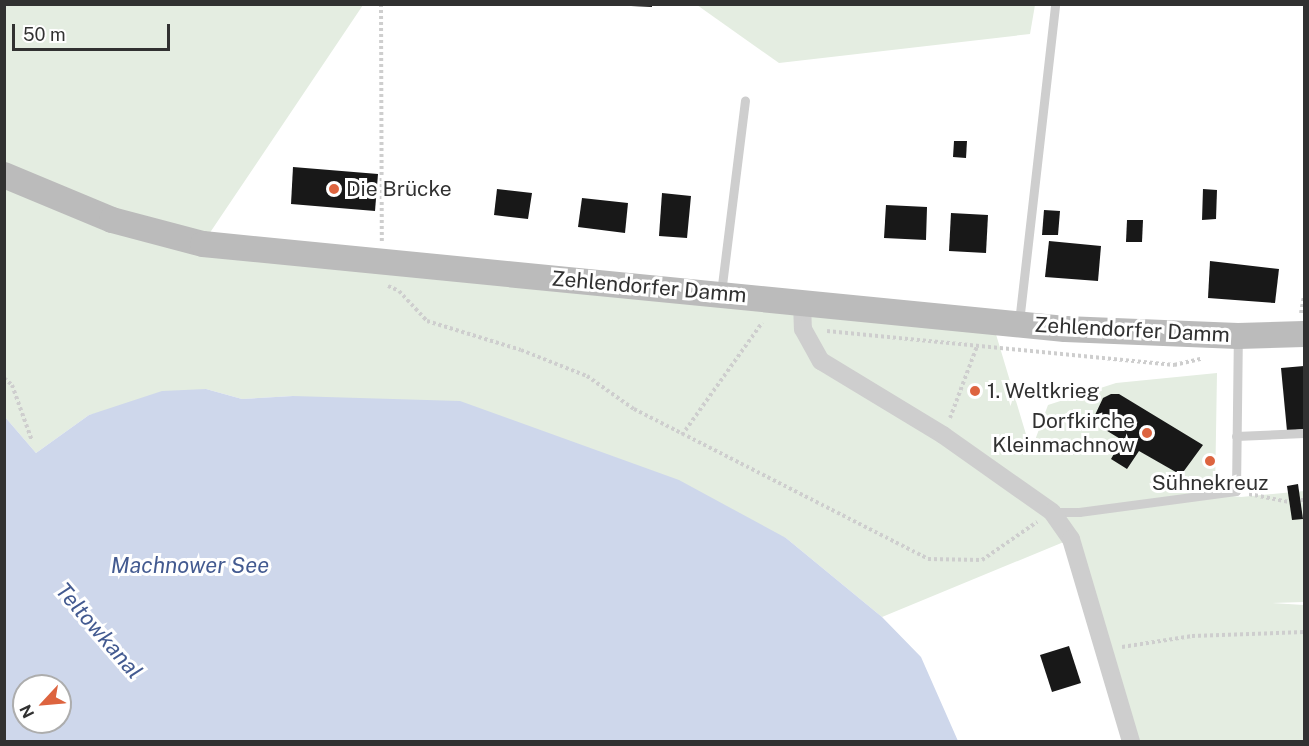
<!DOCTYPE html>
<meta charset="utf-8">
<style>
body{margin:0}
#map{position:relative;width:1309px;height:746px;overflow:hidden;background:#fff;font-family:"Public Sans",sans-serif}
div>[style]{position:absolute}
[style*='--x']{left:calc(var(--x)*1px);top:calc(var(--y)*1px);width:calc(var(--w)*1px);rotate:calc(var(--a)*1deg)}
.green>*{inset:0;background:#e4ede1}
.water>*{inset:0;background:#ced7eb}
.building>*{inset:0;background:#181818}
.path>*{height:4px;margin-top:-2px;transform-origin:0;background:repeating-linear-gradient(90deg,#cecece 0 3px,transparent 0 6px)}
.lane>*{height:9px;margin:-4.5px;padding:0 4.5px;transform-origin:4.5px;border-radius:4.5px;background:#cecece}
.street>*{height:18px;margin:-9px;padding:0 9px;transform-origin:9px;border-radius:9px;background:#cecece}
.secondary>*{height:26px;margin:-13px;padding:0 13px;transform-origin:13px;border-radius:13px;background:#bbb}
.dots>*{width:16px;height:16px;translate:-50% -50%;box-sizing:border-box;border:3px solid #fff;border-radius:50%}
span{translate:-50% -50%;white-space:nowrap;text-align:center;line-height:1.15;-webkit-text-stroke:6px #fff;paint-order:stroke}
.poi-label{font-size:21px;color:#313131}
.left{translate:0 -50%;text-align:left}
.right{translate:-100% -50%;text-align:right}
.street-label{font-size:21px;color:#313131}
.water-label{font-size:22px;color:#435a90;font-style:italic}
.frame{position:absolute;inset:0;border:6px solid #313131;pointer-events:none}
.north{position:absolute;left:12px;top:674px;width:60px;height:60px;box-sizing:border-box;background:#fff;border:2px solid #adadad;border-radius:50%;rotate:244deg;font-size:16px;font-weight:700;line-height:24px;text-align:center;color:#313131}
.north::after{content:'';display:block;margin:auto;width:21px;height:27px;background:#dd643f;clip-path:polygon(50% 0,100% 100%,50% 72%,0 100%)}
.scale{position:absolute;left:12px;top:24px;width:158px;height:27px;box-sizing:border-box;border:3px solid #313131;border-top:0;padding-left:8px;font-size:18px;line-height:21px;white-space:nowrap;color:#313131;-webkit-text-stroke:4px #fff;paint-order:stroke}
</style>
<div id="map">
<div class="green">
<div style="clip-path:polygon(4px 5px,363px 5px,203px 243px,992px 321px,1031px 451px,1048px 405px,1116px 383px,1217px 373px,1215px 494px,1241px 497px,1304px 491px,1304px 602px,1272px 603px,1304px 605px,1304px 741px,1131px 741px,1071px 539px,882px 617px,786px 538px,293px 396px,242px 399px,206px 389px,89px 415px,36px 453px,5px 417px)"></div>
<div style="clip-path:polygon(697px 5px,1035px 5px,1030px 34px,779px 63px)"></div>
</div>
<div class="water">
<div style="clip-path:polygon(evenodd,206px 389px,242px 399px,293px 396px,460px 401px,679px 480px,786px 538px,882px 617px,921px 657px,958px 741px,5px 741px,5px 417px,36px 453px,89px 415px,162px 391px,206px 389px,24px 686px,60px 686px,60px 722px,24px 722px,24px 686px)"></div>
</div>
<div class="building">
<div style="clip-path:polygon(631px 4px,652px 4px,652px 7px,631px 6px)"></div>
<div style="clip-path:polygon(954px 141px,967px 141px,966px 158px,953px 157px)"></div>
<div style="clip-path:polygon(293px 167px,378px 174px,375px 211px,291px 204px)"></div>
<div style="clip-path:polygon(497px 189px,532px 193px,528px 219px,494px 215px)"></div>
<div style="clip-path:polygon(1203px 189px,1217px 190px,1216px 219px,1202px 220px)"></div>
<div style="clip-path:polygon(662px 193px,691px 196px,687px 238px,659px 236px)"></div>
<div style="clip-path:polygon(582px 198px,628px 203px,625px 233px,578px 227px)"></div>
<div style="clip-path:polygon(886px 205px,927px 207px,926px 240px,884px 238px)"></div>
<div style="clip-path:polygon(1044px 210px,1060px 211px,1058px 235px,1042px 235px)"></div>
<div style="clip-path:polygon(951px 213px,988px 215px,986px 253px,949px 251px)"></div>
<div style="clip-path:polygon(1127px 220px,1143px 220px,1142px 242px,1126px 242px)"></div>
<div style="clip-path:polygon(1049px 241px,1101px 246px,1098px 281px,1045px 277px)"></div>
<div style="clip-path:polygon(1210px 261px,1279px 269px,1275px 303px,1208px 298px)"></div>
<div style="clip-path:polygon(1304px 366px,1304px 429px,1287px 431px,1281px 368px)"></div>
<div style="clip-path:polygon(1111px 394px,1119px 394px,1203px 445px,1181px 475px,1139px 451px,1127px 469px,1111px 459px,1122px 440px,1099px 426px,1095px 415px,1103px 398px)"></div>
<div style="clip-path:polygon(1298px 484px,1303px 519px,1292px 520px,1287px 486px)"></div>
<div style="clip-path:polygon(1069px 646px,1081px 683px,1052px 692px,1040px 655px)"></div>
</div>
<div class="path">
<div style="--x:381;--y:4;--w:237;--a:89.8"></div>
<div style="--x:388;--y:286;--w:12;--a:24"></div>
<div style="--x:399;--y:291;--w:41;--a:47"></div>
<div style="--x:427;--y:321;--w:98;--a:17.1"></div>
<div style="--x:521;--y:350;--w:71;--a:21.5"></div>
<div style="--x:587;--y:376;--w:57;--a:35.1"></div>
<div style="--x:634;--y:409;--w:330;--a:27"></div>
<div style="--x:928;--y:559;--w:54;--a:1.1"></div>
<div style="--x:982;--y:560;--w:67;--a:-34.6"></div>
<div style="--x:1301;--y:313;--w:17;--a:-80"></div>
<div style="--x:827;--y:331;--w:349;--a:5.6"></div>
<div style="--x:1174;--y:365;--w:28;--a:-13"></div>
<div style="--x:4;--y:378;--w:11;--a:41"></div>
<div style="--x:12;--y:385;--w:59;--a:70.3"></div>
<div style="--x:950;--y:418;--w:77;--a:-69.4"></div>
<div style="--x:682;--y:435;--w:138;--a:-54.5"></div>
<div style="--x:1249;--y:494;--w:41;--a:11.3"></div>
<div style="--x:1301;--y:500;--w:3;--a:0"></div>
<div style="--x:1122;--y:647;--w:71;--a:-8.9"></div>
<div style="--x:1192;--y:636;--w:112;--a:-2"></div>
</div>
<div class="lane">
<div style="--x:721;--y:293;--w:194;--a:-82.9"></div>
<div style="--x:1019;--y:322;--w:320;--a:-83.5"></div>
<div style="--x:1236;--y:436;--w:68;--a:-2.5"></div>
<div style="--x:1052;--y:512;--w:27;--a:0"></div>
<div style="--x:1079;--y:512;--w:158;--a:-7.6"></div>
<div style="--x:1236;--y:491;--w:154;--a:-89.3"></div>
</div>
<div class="street">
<div style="--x:802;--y:303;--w:26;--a:88"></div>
<div style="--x:803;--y:329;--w:37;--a:61"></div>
<div style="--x:821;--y:361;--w:143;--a:31.2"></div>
<div style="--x:943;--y:435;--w:133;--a:35.2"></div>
<div style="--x:1052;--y:512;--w:33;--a:55"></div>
<div style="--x:1071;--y:539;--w:212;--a:73.5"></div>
</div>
<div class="secondary">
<div style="--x:4;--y:175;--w:117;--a:22.6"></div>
<div style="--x:112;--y:220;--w:94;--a:14.8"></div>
<div style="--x:203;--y:244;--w:866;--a:5.63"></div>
<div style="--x:1065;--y:329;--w:173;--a:2.3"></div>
<div style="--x:1238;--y:336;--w:66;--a:-1.7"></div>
</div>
<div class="dots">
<div style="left:334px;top:189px;background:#dd643f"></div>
<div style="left:975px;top:391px;background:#dd643f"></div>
<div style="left:1147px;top:433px;background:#dd643f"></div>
<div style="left:1210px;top:461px;background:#dd643f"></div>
</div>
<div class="poi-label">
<span class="left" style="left:346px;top:189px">Die Brücke</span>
<span class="left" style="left:987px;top:391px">1. Weltkrieg</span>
<span class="right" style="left:1135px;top:433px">Dorfkirche<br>Kleinmachnow</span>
<span style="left:1210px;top:483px">Sühnekreuz</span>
</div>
<div class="street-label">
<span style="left:649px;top:287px;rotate:5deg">Zehlendorfer Damm</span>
<span style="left:1132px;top:330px;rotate:3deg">Zehlendorfer Damm</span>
</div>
<div class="water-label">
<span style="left:190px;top:566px">Machnower See</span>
<span style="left:99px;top:631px;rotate:49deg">Teltowkanal</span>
</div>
<div class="frame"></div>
<div class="north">N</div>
<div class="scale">50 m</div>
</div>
